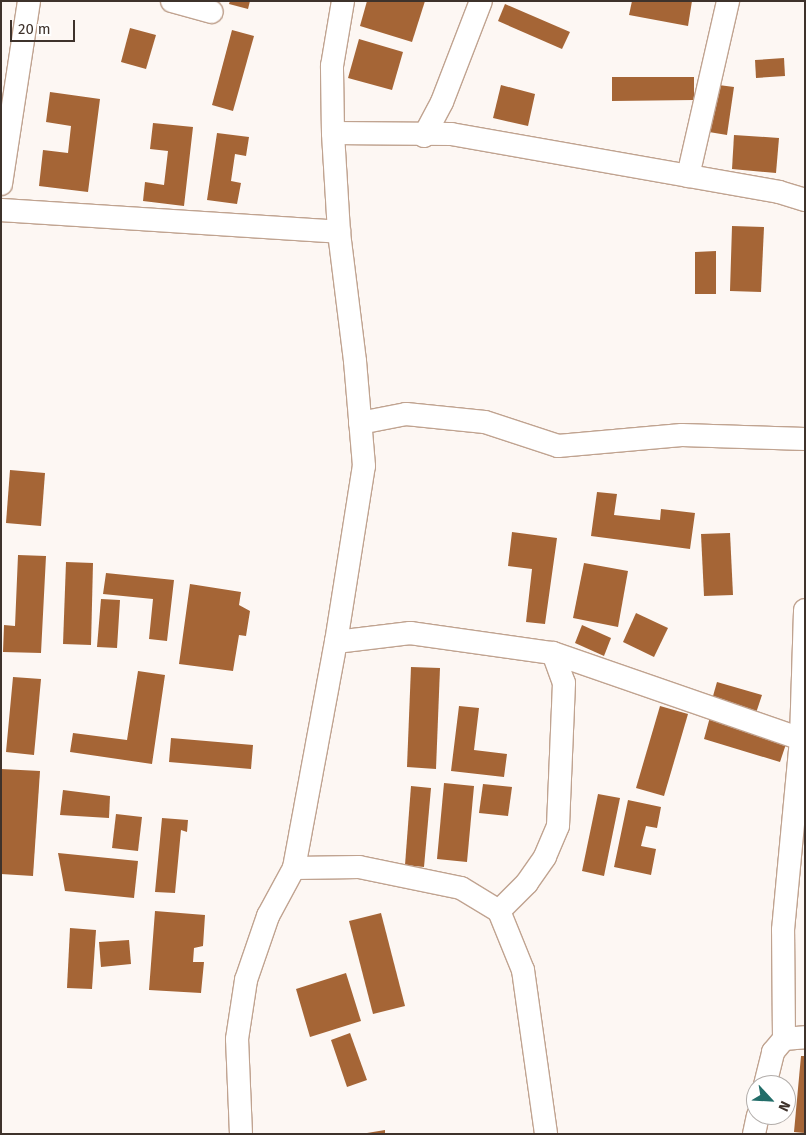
<!DOCTYPE html>
<style>
body{margin:0}
#map{position:relative;width:806px;height:1135px;overflow:hidden;background:#fdf7f3;font-family:"Fira Sans",sans-serif}
div>[style]{position:absolute}
[style*='--x']{left:calc(var(--x)*1px);top:calc(var(--y)*1px);width:calc(var(--w)*1px);rotate:calc(var(--a)*1deg)}
.building>*{inset:0;background:#a56536}
.roads{filter:drop-shadow(1px 0 #c0a390) drop-shadow(-1px 0 #c0a390) drop-shadow(0 1px #c0a390) drop-shadow(0 -1px #c0a390)}
.minor>*{height:22px;margin:-11px;padding:0 11px;transform-origin:11px;border-radius:11px;background:#fff}
span{translate:-50% -50%;white-space:nowrap;text-align:center;line-height:1.15;-webkit-text-stroke:5px #fff;paint-order:stroke}
.frame{position:absolute;inset:0;border:2px solid #3e322b;pointer-events:none}
.north{position:absolute;left:746px;top:1075px;width:50px;height:50px;box-sizing:border-box;background:#fff;border:1px solid #b2adaa;border-radius:50%;rotate:115deg;font-size:14px;font-weight:700;line-height:20px;text-align:center;color:#3e322b}
.north::after{content:'';display:block;margin:auto;width:18px;height:22px;background:#226d69;clip-path:polygon(50% 0,100% 100%,50% 72%,0 100%)}
.scale{position:absolute;left:10px;top:20px;width:65px;height:22px;box-sizing:border-box;border:2px solid #3e322b;border-top:0;padding-left:6px;font-size:15px;line-height:18px;white-space:nowrap;color:#3e322b;-webkit-text-stroke:4px #fff;paint-order:stroke}
</style>
<div id="map">
<div class="building">
<div style="clip-path:polygon(230px 1px,250px 1px,248px 9px,229px 4px)"></div>
<div style="clip-path:polygon(367px 1px,425px 1px,412px 42px,360px 26px)"></div>
<div style="clip-path:polygon(632px 1px,692px 1px,688px 26px,629px 15px)"></div>
<div style="clip-path:polygon(505px 4px,570px 32px,562px 49px,498px 21px)"></div>
<div style="clip-path:polygon(130px 28px,156px 35px,146px 69px,121px 62px)"></div>
<div style="clip-path:polygon(232px 30px,254px 36px,233px 111px,212px 105px)"></div>
<div style="clip-path:polygon(359px 39px,403px 52px,392px 90px,348px 78px)"></div>
<div style="clip-path:polygon(784px 58px,785px 76px,756px 78px,755px 60px)"></div>
<div style="clip-path:polygon(612px 77px,694px 77px,694px 100px,612px 101px)"></div>
<div style="clip-path:polygon(711px 84px,734px 87px,727px 135px,703px 131px)"></div>
<div style="clip-path:polygon(501px 85px,535px 94px,528px 126px,493px 118px)"></div>
<div style="clip-path:polygon(50px 92px,100px 99px,88px 192px,39px 186px,43px 150px,68px 153px,71px 126px,46px 122px)"></div>
<div style="clip-path:polygon(153px 123px,193px 127px,184px 206px,143px 201px,145px 182px,164px 185px,168px 151px,150px 149px)"></div>
<div style="clip-path:polygon(217px 133px,249px 137px,246px 156px,235px 154px,231px 181px,241px 183px,237px 204px,207px 200px)"></div>
<div style="clip-path:polygon(734px 135px,779px 138px,776px 173px,732px 169px)"></div>
<div style="clip-path:polygon(732px 226px,764px 227px,761px 292px,730px 291px)"></div>
<div style="clip-path:polygon(716px 251px,716px 294px,695px 294px,695px 252px)"></div>
<div style="clip-path:polygon(10px 470px,45px 473px,41px 526px,6px 523px)"></div>
<div style="clip-path:polygon(597px 492px,617px 494px,614px 515px,660px 520px,661px 509px,695px 513px,690px 549px,591px 536px)"></div>
<div style="clip-path:polygon(512px 532px,557px 538px,545px 624px,526px 622px,532px 569px,508px 566px)"></div>
<div style="clip-path:polygon(730px 533px,733px 595px,704px 596px,701px 534px)"></div>
<div style="clip-path:polygon(18px 555px,46px 556px,41px 653px,3px 652px,4px 625px,15px 626px)"></div>
<div style="clip-path:polygon(66px 562px,93px 563px,91px 645px,63px 644px)"></div>
<div style="clip-path:polygon(584px 563px,628px 571px,618px 627px,573px 618px)"></div>
<div style="clip-path:polygon(106px 573px,174px 580px,167px 641px,149px 639px,153px 599px,103px 594px)"></div>
<div style="clip-path:polygon(190px 584px,241px 592px,239px 605px,250px 611px,246px 636px,239px 635px,233px 671px,179px 664px)"></div>
<div style="clip-path:polygon(101px 599px,120px 600px,117px 648px,97px 647px)"></div>
<div style="clip-path:polygon(636px 613px,668px 628px,654px 657px,623px 642px)"></div>
<div style="clip-path:polygon(582px 625px,611px 638px,604px 656px,575px 643px)"></div>
<div style="clip-path:polygon(411px 667px,440px 668px,436px 769px,407px 767px)"></div>
<div style="clip-path:polygon(138px 671px,165px 675px,152px 764px,70px 752px,73px 733px,127px 740px)"></div>
<div style="clip-path:polygon(13px 677px,41px 679px,34px 755px,6px 752px)"></div>
<div style="clip-path:polygon(717px 682px,762px 695px,755px 716px,711px 703px)"></div>
<div style="clip-path:polygon(459px 706px,479px 708px,474px 750px,507px 754px,504px 777px,451px 771px)"></div>
<div style="clip-path:polygon(660px 706px,688px 714px,664px 796px,636px 788px)"></div>
<div style="clip-path:polygon(710px 717px,787px 741px,780px 762px,704px 739px)"></div>
<div style="clip-path:polygon(171px 738px,253px 745px,251px 769px,169px 762px)"></div>
<div style="clip-path:polygon(1px 769px,40px 771px,33px 876px,1px 874px)"></div>
<div style="clip-path:polygon(444px 783px,474px 786px,467px 862px,437px 859px)"></div>
<div style="clip-path:polygon(483px 784px,512px 787px,508px 816px,479px 813px)"></div>
<div style="clip-path:polygon(411px 786px,431px 788px,424px 867px,405px 865px)"></div>
<div style="clip-path:polygon(63px 790px,110px 796px,109px 818px,60px 815px)"></div>
<div style="clip-path:polygon(598px 794px,620px 798px,604px 876px,582px 871px)"></div>
<div style="clip-path:polygon(628px 800px,661px 807px,657px 828px,646px 826px,641px 846px,656px 849px,651px 875px,614px 867px)"></div>
<div style="clip-path:polygon(116px 814px,142px 817px,138px 851px,112px 848px)"></div>
<div style="clip-path:polygon(162px 818px,188px 820px,187px 832px,181px 830px,175px 893px,155px 892px)"></div>
<div style="clip-path:polygon(58px 853px,138px 861px,134px 898px,65px 891px)"></div>
<div style="clip-path:polygon(155px 911px,205px 915px,203px 946px,194px 948px,193px 962px,204px 962px,201px 993px,149px 990px)"></div>
<div style="clip-path:polygon(381px 913px,405px 1006px,373px 1014px,349px 921px)"></div>
<div style="clip-path:polygon(70px 928px,96px 930px,92px 989px,67px 988px)"></div>
<div style="clip-path:polygon(129px 940px,131px 964px,101px 967px,99px 942px)"></div>
<div style="clip-path:polygon(346px 973px,361px 1021px,310px 1037px,296px 989px)"></div>
<div style="clip-path:polygon(350px 1033px,367px 1080px,347px 1087px,331px 1040px)"></div>
<div style="clip-path:polygon(801px 1056px,805px 1056px,805px 1133px,794px 1132px)"></div>
<div style="clip-path:polygon(385px 1130px,385px 1134px,367px 1134px,367px 1133px)"></div>
</div>
<div class="roads">
<div class="minor">
<div style="--x:172;--y:1;--w:41;--a:15.4"></div>
<div style="--x:333;--y:133;--w:118;--a:0.5"></div>
<div style="--x:451;--y:134;--w:333;--a:10"></div>
<div style="--x:779;--y:192;--w:27;--a:17"></div>
<div style="--x:424;--y:136;--w:38;--a:-62"></div>
<div style="--x:442;--y:102;--w:108;--a:-68.9"></div>
<div style="--x:688;--y:176;--w:180;--a:-77.1"></div>
<div style="--x:1;--y:184;--w:185;--a:-81.3"></div>
<div style="--x:1;--y:210;--w:339;--a:3.7"></div>
<div style="--x:360;--y:423;--w:47;--a:-11.1"></div>
<div style="--x:406;--y:414;--w:79;--a:5.8"></div>
<div style="--x:485;--y:422;--w:77;--a:18.2"></div>
<div style="--x:558;--y:446;--w:124;--a:-5.1"></div>
<div style="--x:682;--y:435;--w:123;--a:1.9"></div>
<div style="--x:336;--y:642;--w:75;--a:-6.9"></div>
<div style="--x:410;--y:633;--w:144;--a:8"></div>
<div style="--x:553;--y:653;--w:32;--a:70"></div>
<div style="--x:564;--y:683;--w:143;--a:92.4"></div>
<div style="--x:558;--y:826;--w:34;--a:113"></div>
<div style="--x:545;--y:857;--w:32;--a:125"></div>
<div style="--x:527;--y:883;--w:40;--a:135"></div>
<div style="--x:553;--y:653;--w:262;--a:19.1"></div>
<div style="--x:294;--y:868;--w:230;--a:-79.5"></div>
<div style="--x:336;--y:642;--w:178;--a:-81"></div>
<div style="--x:364;--y:466;--w:105;--a:-94.9"></div>
<div style="--x:355;--y:361;--w:130;--a:-97.1"></div>
<div style="--x:339;--y:232;--w:99;--a:-93.5"></div>
<div style="--x:333;--y:133;--w:67;--a:-90.9"></div>
<div style="--x:332;--y:66;--w:66;--a:-80.4"></div>
<div style="--x:784;--y:1039;--w:109;--a:-90.5"></div>
<div style="--x:783;--y:930;--w:192;--a:-84.6"></div>
<div style="--x:801;--y:739;--w:129;--a:-88.2"></div>
<div style="--x:765;--y:1085;--w:34;--a:-76"></div>
<div style="--x:773;--y:1052;--w:17;--a:-50"></div>
<div style="--x:784;--y:1039;--w:21;--a:-5"></div>
<div style="--x:241;--y:1134;--w:95;--a:-92.4"></div>
<div style="--x:237;--y:1039;--w:60;--a:-81.3"></div>
<div style="--x:246;--y:980;--w:68;--a:-71"></div>
<div style="--x:268;--y:916;--w:55;--a:-61.6"></div>
<div style="--x:294;--y:868;--w:65;--a:-0.9"></div>
<div style="--x:359;--y:867;--w:104;--a:11.6"></div>
<div style="--x:461;--y:888;--w:44;--a:31.2"></div>
<div style="--x:499;--y:911;--w:64;--a:67.9"></div>
<div style="--x:523;--y:970;--w:166;--a:82"></div>
<div style="--x:754;--y:1134;--w:19;--a:-78"></div>
</div>
</div>
<div class="frame"></div>
<div class="north">N</div>
<div class="scale">20 m</div>
</div>
